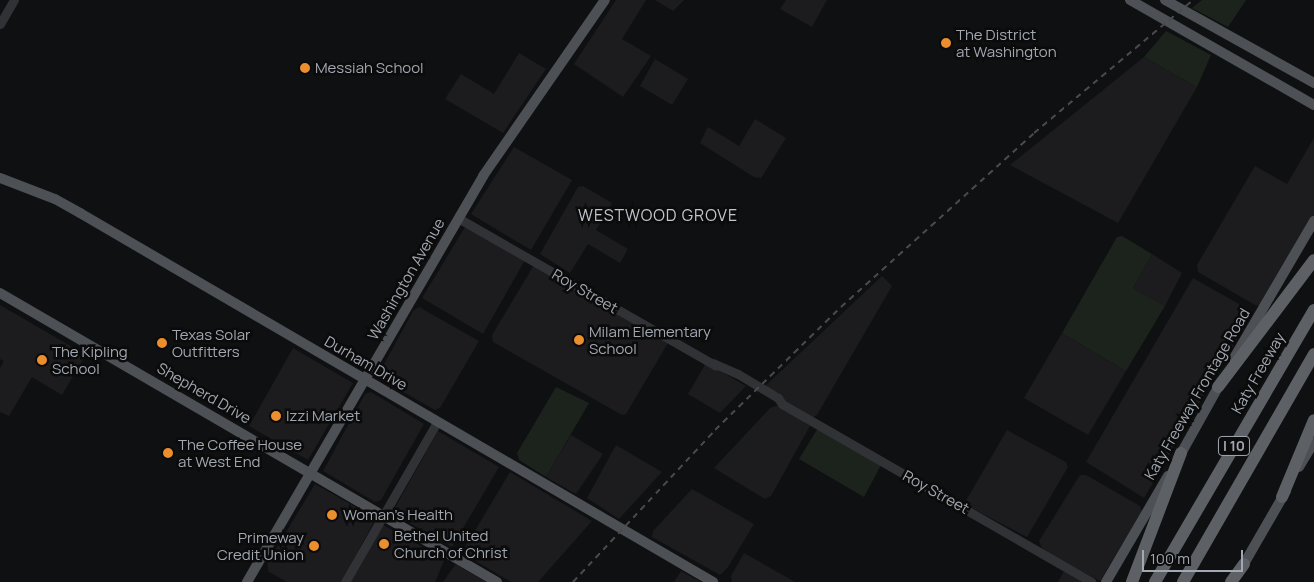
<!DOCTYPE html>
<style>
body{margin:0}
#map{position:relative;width:1314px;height:582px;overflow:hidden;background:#0f1011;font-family:Manrope,sans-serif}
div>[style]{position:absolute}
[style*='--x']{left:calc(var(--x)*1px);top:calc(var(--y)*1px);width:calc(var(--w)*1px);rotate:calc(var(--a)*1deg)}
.built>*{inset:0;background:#1c1c1e}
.green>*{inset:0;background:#1c231c}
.minor>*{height:9px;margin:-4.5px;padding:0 4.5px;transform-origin:4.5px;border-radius:4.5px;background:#313236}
.major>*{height:10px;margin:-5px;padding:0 5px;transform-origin:5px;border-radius:5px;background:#4d5054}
.highway>*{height:12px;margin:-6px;padding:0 6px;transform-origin:6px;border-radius:6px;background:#5d6166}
.rail>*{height:2px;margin-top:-1px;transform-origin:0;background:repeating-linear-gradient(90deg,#484a4e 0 6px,transparent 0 11px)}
.dots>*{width:14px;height:14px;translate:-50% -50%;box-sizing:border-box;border:2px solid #0b0b0c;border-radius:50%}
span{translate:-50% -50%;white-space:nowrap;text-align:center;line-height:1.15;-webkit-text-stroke:5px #0b0b0c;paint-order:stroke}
.shield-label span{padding:1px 4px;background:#0b0b0c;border:1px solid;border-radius:4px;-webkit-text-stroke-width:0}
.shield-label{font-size:14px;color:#a1a8b1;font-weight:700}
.poi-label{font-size:15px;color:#a1a8b1}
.left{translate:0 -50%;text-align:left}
.right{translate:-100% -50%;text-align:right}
.street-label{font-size:15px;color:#a1a8b1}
.neighbourhood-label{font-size:16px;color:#c2c7cd;letter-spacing:1px}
.scale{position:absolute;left:1142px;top:550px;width:101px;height:22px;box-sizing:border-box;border:2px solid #a1a8b1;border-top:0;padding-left:6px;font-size:15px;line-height:18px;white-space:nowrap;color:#a1a8b1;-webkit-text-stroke:4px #0b0b0c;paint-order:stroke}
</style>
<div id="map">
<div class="built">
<div style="clip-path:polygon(616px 0,646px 0,622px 39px,651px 56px,623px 97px,574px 64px)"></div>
<div style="clip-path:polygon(655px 0,684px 0,673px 11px)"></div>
<div style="clip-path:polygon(786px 0,827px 0,812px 27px,780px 9px)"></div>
<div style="clip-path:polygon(519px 53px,546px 69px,503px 133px,445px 99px,461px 74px,494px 94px)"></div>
<div style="clip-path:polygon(1144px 57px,1197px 87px,1118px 223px,1010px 165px)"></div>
<div style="clip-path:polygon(655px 59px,688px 79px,672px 105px,640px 86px)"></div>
<div style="clip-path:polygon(755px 119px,786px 138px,761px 178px,754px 177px,700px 143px,708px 127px,739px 146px)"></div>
<div style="clip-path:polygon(1314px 138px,1314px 215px,1260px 306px,1255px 305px,1198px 272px,1197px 265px,1255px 166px,1287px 184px)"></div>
<div style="clip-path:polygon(514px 147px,572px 180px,531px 250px,471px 214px)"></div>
<div style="clip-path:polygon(583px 186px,612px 203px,596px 230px,628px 249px,620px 263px,588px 244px,570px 273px,540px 254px,578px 187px)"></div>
<div style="clip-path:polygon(465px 227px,525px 260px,483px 334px,422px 298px)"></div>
<div style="clip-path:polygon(1152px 254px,1182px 273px,1165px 306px,1133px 288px)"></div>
<div style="clip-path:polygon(534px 265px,668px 343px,626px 414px,622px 415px,493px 342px,492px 335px)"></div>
<div style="clip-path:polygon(882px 276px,892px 286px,817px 415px,813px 417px,763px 388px)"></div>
<div style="clip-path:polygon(1193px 278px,1253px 312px,1144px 498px,1086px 462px)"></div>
<div style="clip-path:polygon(0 305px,81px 352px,84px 358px,62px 395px,32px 377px,9px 416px,0 412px,0 368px,4px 361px,0 359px)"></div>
<div style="clip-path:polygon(419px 307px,479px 341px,440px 408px,435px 410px,377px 377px,413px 311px)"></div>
<div style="clip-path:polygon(1062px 333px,1126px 371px,1088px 435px,1024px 398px)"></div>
<div style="clip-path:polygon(293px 348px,353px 383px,308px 460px,249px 426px)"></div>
<div style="clip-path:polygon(706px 363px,746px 386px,720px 413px,688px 394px)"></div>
<div style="clip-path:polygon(371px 392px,424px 424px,381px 500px,375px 502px,323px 471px,365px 394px)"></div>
<div style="clip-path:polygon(779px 405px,810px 426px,771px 496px,765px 499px,714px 468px,770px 408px)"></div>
<div style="clip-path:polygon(1007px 430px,1066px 462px,1068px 467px,1027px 537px,964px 504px)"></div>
<div style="clip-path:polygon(438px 431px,499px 467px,452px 547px,392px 513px)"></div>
<div style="clip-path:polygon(571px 435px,603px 454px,576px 494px,546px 477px)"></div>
<div style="clip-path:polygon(616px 445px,662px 472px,619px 519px,587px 498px)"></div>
<div style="clip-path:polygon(510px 472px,592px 521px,538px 582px,511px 582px,464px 554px,464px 549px)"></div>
<div style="clip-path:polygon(1080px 475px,1086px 475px,1140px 506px,1142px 511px,1100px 581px,1054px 557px,1042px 548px,1039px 541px)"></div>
<div style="clip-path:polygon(315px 484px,373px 517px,374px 522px,341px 582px,287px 582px,269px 572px,267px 564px)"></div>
<div style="clip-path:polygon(692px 489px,754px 524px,728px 567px,720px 575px,652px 537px,653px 531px)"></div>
<div style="clip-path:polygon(383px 525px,445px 559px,435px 582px,349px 582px)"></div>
<div style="clip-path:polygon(744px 553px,795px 582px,732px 582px,731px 576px)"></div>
<div style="clip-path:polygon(455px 565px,457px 565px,486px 582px,443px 582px)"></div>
<div style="clip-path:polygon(681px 571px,701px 582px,674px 582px)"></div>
<div style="clip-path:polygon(1064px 571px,1082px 582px,1058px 582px)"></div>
</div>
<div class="green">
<div style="clip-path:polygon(1202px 0,1246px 0,1228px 27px,1192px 8px)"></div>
<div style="clip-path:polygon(1166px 31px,1211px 55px,1197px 87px,1144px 57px)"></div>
<div style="clip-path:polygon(1122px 236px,1152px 254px,1133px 288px,1165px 306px,1126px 371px,1062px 333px,1117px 237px)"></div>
<div style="clip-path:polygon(556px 387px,589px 403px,546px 477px,519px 460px,517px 453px)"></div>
<div style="clip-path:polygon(818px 428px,881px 465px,864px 497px,799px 459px)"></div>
</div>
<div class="minor">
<div style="--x:0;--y:24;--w:28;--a:-60"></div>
<div style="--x:458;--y:218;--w:297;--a:29.8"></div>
<div style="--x:713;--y:363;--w:27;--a:24"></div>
<div style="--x:738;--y:374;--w:47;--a:31"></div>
<div style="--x:778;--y:398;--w:7;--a:56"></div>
<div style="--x:782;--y:404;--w:357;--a:29.9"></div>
<div style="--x:345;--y:582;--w:185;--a:-60.1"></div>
</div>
<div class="major">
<div style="--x:1130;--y:0;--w:212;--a:29.7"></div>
<div style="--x:1165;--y:0;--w:171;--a:29.1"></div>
<div style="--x:0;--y:178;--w:59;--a:20.9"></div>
<div style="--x:55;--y:199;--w:29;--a:29"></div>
<div style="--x:80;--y:213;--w:733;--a:30.24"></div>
<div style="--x:0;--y:293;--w:575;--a:30.18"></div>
<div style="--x:1234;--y:358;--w:159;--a:-59.7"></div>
<div style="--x:1178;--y:459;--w:88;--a:-60.8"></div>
<div style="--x:1299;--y:467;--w:29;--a:-59"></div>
<div style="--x:1241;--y:569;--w:90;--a:-60"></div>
<div style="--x:247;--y:582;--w:470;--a:-59.8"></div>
<div style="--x:483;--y:176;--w:214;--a:-55.3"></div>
<div style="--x:1106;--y:582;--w:123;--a:-59.7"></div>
</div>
<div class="highway">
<div style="--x:1218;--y:387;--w:159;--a:-52.9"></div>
<div style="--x:1282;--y:497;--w:83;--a:-67.4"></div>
<div style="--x:1132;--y:582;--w:138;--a:-69.2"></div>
<div style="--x:1155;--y:582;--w:315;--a:-59.7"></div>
<div style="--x:1183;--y:582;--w:263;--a:-60.1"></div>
<div style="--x:1231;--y:582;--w:22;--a:-54"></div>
</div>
<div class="rail">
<div style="--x:573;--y:582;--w:208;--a:-46.9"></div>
<div style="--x:715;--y:430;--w:176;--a:-44.3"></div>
<div style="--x:841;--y:307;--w:260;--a:-42"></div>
<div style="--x:1034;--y:133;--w:207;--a:-39.9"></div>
</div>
<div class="dots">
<div style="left:946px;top:43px;background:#ea8e2e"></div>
<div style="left:305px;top:68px;background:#ea8e2e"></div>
<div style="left:579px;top:340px;background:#ea8e2e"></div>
<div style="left:162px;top:343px;background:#ea8e2e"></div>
<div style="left:42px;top:360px;background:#ea8e2e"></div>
<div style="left:276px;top:416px;background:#ea8e2e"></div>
<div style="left:168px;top:453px;background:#ea8e2e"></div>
<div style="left:332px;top:515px;background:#ea8e2e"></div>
<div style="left:384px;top:544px;background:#ea8e2e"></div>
<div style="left:314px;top:546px;background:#ea8e2e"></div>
</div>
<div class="shield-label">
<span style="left:1234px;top:446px">I 10</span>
</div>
<div class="poi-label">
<span class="left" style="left:956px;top:43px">The District<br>at Washington</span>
<span class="left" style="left:315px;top:68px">Messiah School</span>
<span class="left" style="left:589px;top:340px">Milam Elementary<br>School</span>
<span class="left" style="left:172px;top:343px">Texas Solar<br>Outfitters</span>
<span class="left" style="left:52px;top:360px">The Kipling<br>School</span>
<span class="left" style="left:286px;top:416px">Izzi Market</span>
<span class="left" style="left:178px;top:453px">The Coffee House<br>at West End</span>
<span class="left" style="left:343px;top:515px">Woman's Health</span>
<span class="left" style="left:394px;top:544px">Bethel United<br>Church of Christ</span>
<span class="right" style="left:304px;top:546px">Primeway<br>Credit Union</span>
</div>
<div class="street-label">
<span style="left:406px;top:279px;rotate:-60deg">Washington Avenue</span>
<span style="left:585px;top:291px;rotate:30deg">Roy Street</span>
<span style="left:366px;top:363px;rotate:30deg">Durham Drive</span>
<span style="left:1258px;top:373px;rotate:-60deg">Katy Freeway</span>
<span style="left:204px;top:393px;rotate:30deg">Shepherd Drive</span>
<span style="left:1197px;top:394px;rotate:-60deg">Katy Freeway Frontage Road</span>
<span style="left:936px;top:492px;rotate:29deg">Roy Street</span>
</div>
<div class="neighbourhood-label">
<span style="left:658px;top:215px">WESTWOOD GROVE</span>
</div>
<div class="scale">100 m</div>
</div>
